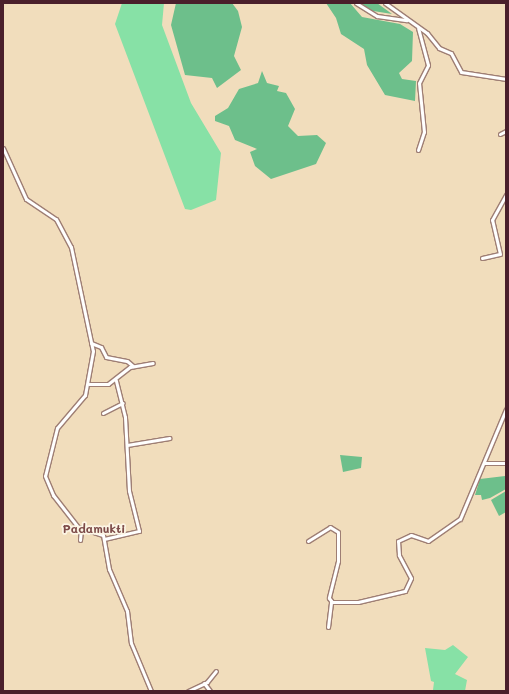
<!DOCTYPE html>
<style>
body{margin:0}
#map{position:relative;width:509px;height:694px;overflow:hidden;background:#f1ddbc;font-family:Mali,sans-serif}
div>[style]{position:absolute}
[style*='--x']{left:calc(var(--x)*1px);top:calc(var(--y)*1px);width:calc(var(--w)*1px);rotate:calc(var(--a)*1deg)}
.green>*{inset:0;background:#87e1a6}
.forest>*{inset:0;background:#6dbf8b}
.roads{filter:drop-shadow(1px 0 #9e7e74) drop-shadow(-1px 0 #9e7e74) drop-shadow(0 1px #9e7e74) drop-shadow(0 -1px #9e7e74)}
.street>*{height:3px;margin:-1.5px;padding:0 1.5px;transform-origin:1.5px;border-radius:1.5px;background:#fff}
span{translate:-50% -50%;white-space:nowrap;text-align:center;line-height:1.15;-webkit-text-stroke:3.5px #fcf5e5;paint-order:stroke}
.quarter-label{font-size:12px;color:#7d4b49;font-weight:700}
.frame{position:absolute;inset:0;border:4px solid #4a1f2b;pointer-events:none}
</style>
<div id="map">
<div class="green">
<div style="clip-path:polygon(122px 3px,164px 3px,162px 25px,191px 103px,221px 153px,216px 200px,191px 210px,185px 209px,115px 24px)"></div>
<div style="clip-path:polygon(453px 645px,468px 657px,455px 674px,467px 680px,465px 691px,433px 690px,434px 682px,431px 681px,425px 648px,445px 650px)"></div>
</div>
<div class="forest">
<div style="clip-path:polygon(176px 3px,232px 3px,238px 11px,242px 27px,234px 56px,241px 70px,217px 88px,212px 78px,185px 75px,171px 25px)"></div>
<div style="clip-path:polygon(326px 3px,350px 3px,362px 17px,400px 24px,413px 32px,412px 61px,399px 73px,402px 79px,416px 81px,415px 101px,385px 95px,367px 65px,364px 49px,341px 34px,336px 18px)"></div>
<div style="clip-path:polygon(361px 3px,377px 3px,392px 14px,367px 10px)"></div>
<div style="clip-path:polygon(262px 71px,267px 83px,279px 86px,277px 91px,286px 93px,295px 109px,288px 126px,298px 136px,317px 135px,326px 143px,316px 164px,271px 179px,255px 166px,250px 152px,257px 149px,235px 140px,229px 126px,215px 121px,215px 116px,228px 108px,239px 89px,258px 83px)"></div>
<div style="clip-path:polygon(340px 455px,362px 457px,361px 468px,343px 472px)"></div>
<div style="clip-path:polygon(505px 476px,506px 489px,490px 498px,482px 500px,481px 495px,475px 495px,480px 479px)"></div>
<div style="clip-path:polygon(506px 491px,506px 512px,499px 516px,491px 500px)"></div>
</div>
<div class="roads">
<div class="street">
<div style="--x:356;--y:3;--w:25;--a:32"></div>
<div style="--x:377;--y:16;--w:30;--a:8"></div>
<div style="--x:385;--y:3;--w:52;--a:35.5"></div>
<div style="--x:427;--y:33;--w:19;--a:51"></div>
<div style="--x:439;--y:48;--w:13;--a:23"></div>
<div style="--x:451;--y:53;--w:21;--a:62"></div>
<div style="--x:461;--y:72;--w:46;--a:8.8"></div>
<div style="--x:500;--y:134;--w:7;--a:-27"></div>
<div style="--x:3;--y:148;--w:56;--a:65.7"></div>
<div style="--x:26;--y:199;--w:36;--a:34"></div>
<div style="--x:56;--y:219;--w:32;--a:62"></div>
<div style="--x:71;--y:247;--w:106;--a:78.1"></div>
<div style="--x:93;--y:351;--w:45;--a:100.3"></div>
<div style="--x:85;--y:395;--w:43;--a:130.3"></div>
<div style="--x:57;--y:428;--w:49;--a:104"></div>
<div style="--x:45;--y:476;--w:21;--a:67"></div>
<div style="--x:53;--y:495;--w:41;--a:52"></div>
<div style="--x:78;--y:527;--w:26;--a:18"></div>
<div style="--x:103;--y:535;--w:35;--a:80"></div>
<div style="--x:109;--y:569;--w:46;--a:66.8"></div>
<div style="--x:127;--y:611;--w:32;--a:83"></div>
<div style="--x:131;--y:643;--w:52;--a:67.4"></div>
<div style="--x:418;--y:150;--w:19;--a:-72"></div>
<div style="--x:424;--y:132;--w:49;--a:-95.8"></div>
<div style="--x:419;--y:83;--w:20;--a:-63"></div>
<div style="--x:428;--y:65;--w:38;--a:-105"></div>
<div style="--x:482;--y:258;--w:18;--a:-13"></div>
<div style="--x:500;--y:254;--w:35;--a:-103"></div>
<div style="--x:492;--y:220;--w:29;--a:-61"></div>
<div style="--x:91;--y:343;--w:11;--a:22"></div>
<div style="--x:101;--y:347;--w:11;--a:63"></div>
<div style="--x:106;--y:357;--w:21;--a:11"></div>
<div style="--x:127;--y:361;--w:8;--a:40"></div>
<div style="--x:89;--y:384;--w:19;--a:0"></div>
<div style="--x:108;--y:384;--w:28;--a:-38"></div>
<div style="--x:130;--y:367;--w:23;--a:-10"></div>
<div style="--x:103;--y:413;--w:22;--a:-27"></div>
<div style="--x:127;--y:445;--w:43;--a:-9.5"></div>
<div style="--x:484;--y:463;--w:22;--a:0"></div>
<div style="--x:104;--y:539;--w:36;--a:-13"></div>
<div style="--x:139;--y:531;--w:41;--a:-104"></div>
<div style="--x:129;--y:491;--w:74;--a:-93.1"></div>
<div style="--x:125;--y:417;--w:38;--a:-104"></div>
<div style="--x:80;--y:540;--w:11;--a:-85"></div>
<div style="--x:308;--y:541;--w:26;--a:-32"></div>
<div style="--x:330;--y:527;--w:9;--a:32"></div>
<div style="--x:338;--y:532;--w:29;--a:90"></div>
<div style="--x:338;--y:561;--w:38;--a:104"></div>
<div style="--x:329;--y:598;--w:5;--a:53"></div>
<div style="--x:332;--y:602;--w:26;--a:0"></div>
<div style="--x:358;--y:602;--w:48;--a:-13.2"></div>
<div style="--x:405;--y:591;--w:14;--a:-65"></div>
<div style="--x:411;--y:578;--w:26;--a:-118"></div>
<div style="--x:399;--y:555;--w:14;--a:-94"></div>
<div style="--x:398;--y:541;--w:14;--a:-25"></div>
<div style="--x:411;--y:535;--w:18;--a:19"></div>
<div style="--x:428;--y:541;--w:39;--a:-35"></div>
<div style="--x:460;--y:519;--w:119;--a:-67.3"></div>
<div style="--x:328;--y:627;--w:26;--a:-83"></div>
<div style="--x:204;--y:683;--w:10;--a:53"></div>
<div style="--x:188;--y:691;--w:21;--a:-25"></div>
<div style="--x:207;--y:682;--w:14;--a:-51"></div>
</div>
</div>
<div class="quarter-label">
<span style="left:94px;top:529px">Padamukti</span>
</div>
<div class="frame"></div>
</div>
